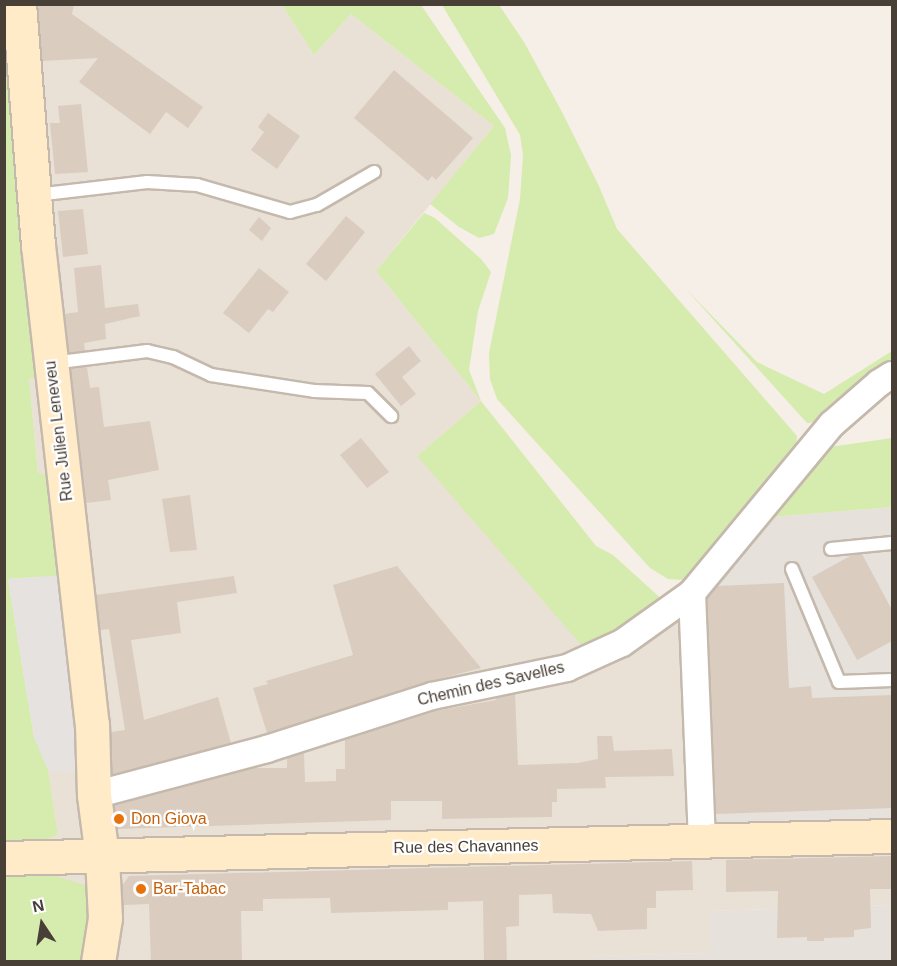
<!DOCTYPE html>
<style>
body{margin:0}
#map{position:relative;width:897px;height:966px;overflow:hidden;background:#f5efe7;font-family:Helvetica,sans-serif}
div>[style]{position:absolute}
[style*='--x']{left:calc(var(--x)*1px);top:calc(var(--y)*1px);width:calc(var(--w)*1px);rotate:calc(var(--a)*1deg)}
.residential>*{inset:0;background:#e9e1d5}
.industrial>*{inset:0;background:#e7e1dc}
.green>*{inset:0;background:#d6ebae}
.parking>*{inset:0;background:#e6e2e0}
.building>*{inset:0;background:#daccbf}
.roads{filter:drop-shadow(2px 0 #c4b9ac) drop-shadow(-2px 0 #c4b9ac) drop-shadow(0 2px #c4b9ac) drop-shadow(0 -2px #c4b9ac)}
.lane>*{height:12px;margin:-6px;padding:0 6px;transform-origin:6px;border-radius:6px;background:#fff}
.street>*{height:26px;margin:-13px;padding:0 13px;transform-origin:13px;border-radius:13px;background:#fff}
.secondary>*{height:33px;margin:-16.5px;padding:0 16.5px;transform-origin:16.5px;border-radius:16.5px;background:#ffebc7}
.dots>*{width:16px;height:16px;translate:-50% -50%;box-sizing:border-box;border:3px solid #fff;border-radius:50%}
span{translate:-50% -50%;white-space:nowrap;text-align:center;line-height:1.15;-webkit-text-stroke:4.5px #fff;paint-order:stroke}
.street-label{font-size:16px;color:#483f36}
.food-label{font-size:16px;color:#c56008}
.left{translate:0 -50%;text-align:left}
.frame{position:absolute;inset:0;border:6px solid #483f36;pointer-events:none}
.north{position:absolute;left:12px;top:894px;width:60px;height:60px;-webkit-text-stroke:4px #fff;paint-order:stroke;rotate:348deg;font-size:16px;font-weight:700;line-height:24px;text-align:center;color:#483f36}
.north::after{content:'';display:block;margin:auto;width:21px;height:27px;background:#483f36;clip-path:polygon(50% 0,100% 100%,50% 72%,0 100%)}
</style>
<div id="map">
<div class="residential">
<div style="clip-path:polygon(15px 5px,282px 5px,314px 55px,351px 14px,494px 126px,376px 271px,481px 401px,417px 456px,666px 603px,892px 830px,892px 905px,711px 911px,710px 953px,588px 956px,588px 962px,82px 961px,92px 931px,40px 872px,40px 842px,58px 835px,48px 770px,34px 737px,38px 473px,29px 379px,47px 374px)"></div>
</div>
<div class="industrial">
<div style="clip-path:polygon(892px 507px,892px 830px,706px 835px,699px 597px,759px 518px)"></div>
<div style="clip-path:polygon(892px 905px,892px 961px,588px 962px,587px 956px,709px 953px,710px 911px)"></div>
</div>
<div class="green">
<div style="clip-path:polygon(4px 5px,47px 374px,29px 379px,38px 473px,51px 476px,66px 575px,8px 579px,34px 737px,48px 770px,58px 835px,40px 842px,40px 871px,91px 887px,92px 931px,82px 961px,5px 962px)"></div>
<div style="clip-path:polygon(282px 5px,421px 5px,505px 128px,511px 155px,508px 198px,494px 234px,479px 238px,459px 227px,430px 204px,494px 126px,351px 14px,314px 55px)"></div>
<div style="clip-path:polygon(442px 5px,499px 5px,524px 42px,562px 112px,598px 184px,617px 229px,797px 436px,796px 449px,696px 570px,683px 580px,668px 579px,650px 568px,497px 399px,490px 379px,489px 353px,520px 199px,523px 155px,520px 135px)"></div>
<div style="clip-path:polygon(424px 213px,435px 218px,481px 259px,491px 272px,478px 311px,469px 370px,481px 401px,596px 546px,613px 555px,666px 603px,616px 633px,584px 648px,417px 456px,481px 401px,376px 271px)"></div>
<div style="clip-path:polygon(685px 288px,757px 362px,824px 394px,892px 351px,892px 364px,818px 422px,807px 423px)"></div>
<div style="clip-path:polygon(892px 438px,892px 507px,759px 518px,816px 449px)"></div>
</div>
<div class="parking">
<div style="clip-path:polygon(66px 575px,88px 774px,48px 770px,34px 737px,8px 579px)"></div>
</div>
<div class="building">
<div style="clip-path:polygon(38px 4px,74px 4px,72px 14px,203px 107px,188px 128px,166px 112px,150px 134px,79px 82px,98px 58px,42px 61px)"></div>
<div style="clip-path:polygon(394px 70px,473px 138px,436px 180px,432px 176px,428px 181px,354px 118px)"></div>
<div style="clip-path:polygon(81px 104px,88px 172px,55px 174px,50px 123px,60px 123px,58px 106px)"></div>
<div style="clip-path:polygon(268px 113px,300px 136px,277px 169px,251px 150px,264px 132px,258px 127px)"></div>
<div style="clip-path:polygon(83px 209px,88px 254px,63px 257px,58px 211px)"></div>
<div style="clip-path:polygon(346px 216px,365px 232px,326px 281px,306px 264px)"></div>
<div style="clip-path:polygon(259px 217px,271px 228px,262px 241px,249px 230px)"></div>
<div style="clip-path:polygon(101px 265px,105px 308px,138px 304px,140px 316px,105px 324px,106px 339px,84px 343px,85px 351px,69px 353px,65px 314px,78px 312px,74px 268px)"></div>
<div style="clip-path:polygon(259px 268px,289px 292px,273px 312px,268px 309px,249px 333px,223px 313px)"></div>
<div style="clip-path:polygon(409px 346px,421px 361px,402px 377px,416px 394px,401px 406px,375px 374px)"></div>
<div style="clip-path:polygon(87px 367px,90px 388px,99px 387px,104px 427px,150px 421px,159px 470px,108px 480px,111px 500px,86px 503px,71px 369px)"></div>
<div style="clip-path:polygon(361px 438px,389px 472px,367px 488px,340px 455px)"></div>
<div style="clip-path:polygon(190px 495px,197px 550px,170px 552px,162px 499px)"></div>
<div style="clip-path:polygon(862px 554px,892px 610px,892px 641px,857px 660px,812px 577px,852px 555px)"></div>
<div style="clip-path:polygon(397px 566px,481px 668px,427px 682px,267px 733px,253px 688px,268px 684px,266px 681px,353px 655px,333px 585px)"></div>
<div style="clip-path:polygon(234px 576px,237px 593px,177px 602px,181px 633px,131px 640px,144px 720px,218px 697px,231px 743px,112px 775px,111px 732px,125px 730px,109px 629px,100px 630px,96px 595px)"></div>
<div style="clip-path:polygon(784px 583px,789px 688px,811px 686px,812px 698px,892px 695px,892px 808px,716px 814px,707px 598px,717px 586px)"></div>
<div style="clip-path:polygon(515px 694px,518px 765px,578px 763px,598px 759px,597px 736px,612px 736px,614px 751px,672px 749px,674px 776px,605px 777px,606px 788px,557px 789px,557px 802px,552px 802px,552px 817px,442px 819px,442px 801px,391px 801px,391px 820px,117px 829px,114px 805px,253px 768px,287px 768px,287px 758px,304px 753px,305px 782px,336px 781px,336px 769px,345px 769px,345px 740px,436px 711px,496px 700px,496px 698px)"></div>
<div style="clip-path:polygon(892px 856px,892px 889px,870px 889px,871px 928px,854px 930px,854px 937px,824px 938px,824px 941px,807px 941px,807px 937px,777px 938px,778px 891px,726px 892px,726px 860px)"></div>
<div style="clip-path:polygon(692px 861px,693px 890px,656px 891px,656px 908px,647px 908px,647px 929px,598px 931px,591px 914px,553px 913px,552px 894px,519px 895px,519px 926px,506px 927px,507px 962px,484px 962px,483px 901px,448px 902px,448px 910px,331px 913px,330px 898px,263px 899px,263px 911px,241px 911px,242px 962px,151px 962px,149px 904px,123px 905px,122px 886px,129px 876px)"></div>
</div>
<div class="roads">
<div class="lane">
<div style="--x:36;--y:195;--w:112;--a:-6.7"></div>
<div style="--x:147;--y:182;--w:50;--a:3.4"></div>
<div style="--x:197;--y:185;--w:97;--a:16.2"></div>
<div style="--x:290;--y:212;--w:28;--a:-15"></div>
<div style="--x:317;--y:205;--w:66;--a:-30.1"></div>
<div style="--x:52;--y:363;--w:96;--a:-7.2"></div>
<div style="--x:147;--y:351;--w:27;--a:13"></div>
<div style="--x:173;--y:357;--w:42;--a:25.3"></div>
<div style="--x:211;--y:375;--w:104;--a:8.8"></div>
<div style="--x:314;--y:391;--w:54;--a:2.1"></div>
<div style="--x:368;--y:393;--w:33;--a:45"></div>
<div style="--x:831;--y:549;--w:61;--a:-5.6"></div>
<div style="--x:792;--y:569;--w:122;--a:67.4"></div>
<div style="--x:839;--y:682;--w:53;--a:-2.2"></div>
</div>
<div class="street">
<div style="--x:692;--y:593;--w:249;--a:87.7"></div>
<div style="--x:94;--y:795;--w:179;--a:-14.9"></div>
<div style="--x:267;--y:749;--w:173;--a:-17.8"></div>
<div style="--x:432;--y:696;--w:138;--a:-11.7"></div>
<div style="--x:567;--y:668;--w:60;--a:-24.4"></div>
<div style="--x:622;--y:643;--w:86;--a:-35.5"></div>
<div style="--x:692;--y:593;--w:219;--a:-50.4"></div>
<div style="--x:832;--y:424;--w:62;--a:-41.1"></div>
<div style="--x:879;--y:383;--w:15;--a:-32"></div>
</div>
<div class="secondary">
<div style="--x:19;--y:4;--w:242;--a:85.5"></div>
<div style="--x:38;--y:245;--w:482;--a:83.6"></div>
<div style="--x:92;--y:724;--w:71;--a:88.4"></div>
<div style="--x:94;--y:795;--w:63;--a:82.6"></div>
<div style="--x:102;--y:857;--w:61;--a:87.2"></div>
<div style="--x:105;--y:918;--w:45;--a:99"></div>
<div style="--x:4;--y:858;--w:888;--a:-1.42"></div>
</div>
</div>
<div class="dots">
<div style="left:119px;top:819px;background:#e8710a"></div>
<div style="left:141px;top:889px;background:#e8710a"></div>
</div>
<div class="street-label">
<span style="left:59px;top:431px;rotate:-97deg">Rue Julien Leneveu</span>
<span style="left:491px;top:684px;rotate:-13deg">Chemin des Savelles</span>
<span style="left:466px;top:847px;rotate:-1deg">Rue des Chavannes</span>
</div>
<div class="food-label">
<span class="left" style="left:131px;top:819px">Don Giova</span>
<span class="left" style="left:153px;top:889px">Bar-Tabac</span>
</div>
<div class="frame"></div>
<div class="north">N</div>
</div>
